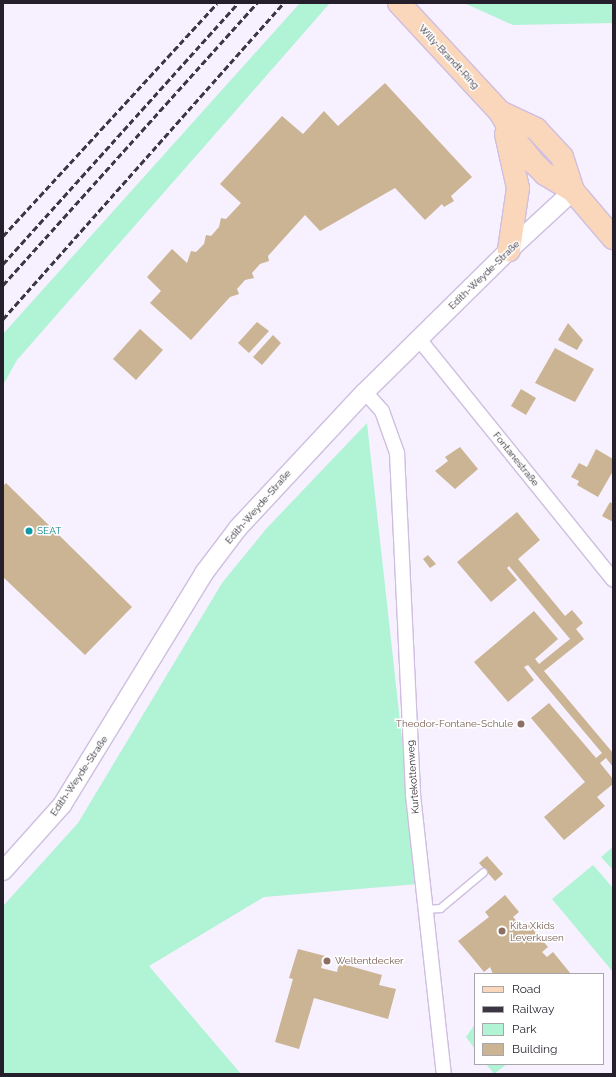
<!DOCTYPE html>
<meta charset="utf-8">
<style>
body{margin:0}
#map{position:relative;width:616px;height:1077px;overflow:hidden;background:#f7f0fe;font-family:Raleway,sans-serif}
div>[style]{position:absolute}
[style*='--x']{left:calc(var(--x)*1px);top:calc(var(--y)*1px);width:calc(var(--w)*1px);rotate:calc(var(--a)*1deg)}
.green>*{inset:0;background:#b0f3d5}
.building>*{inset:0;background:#cab494}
.roads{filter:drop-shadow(1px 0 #cebee0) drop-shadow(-1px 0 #cebee0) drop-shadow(0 1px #cebee0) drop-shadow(0 -1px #cebee0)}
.service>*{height:7px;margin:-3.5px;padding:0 3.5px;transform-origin:3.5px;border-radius:3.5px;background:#fff}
.minor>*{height:14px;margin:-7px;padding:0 7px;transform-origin:7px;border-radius:7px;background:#fff}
.tertiary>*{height:18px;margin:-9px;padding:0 9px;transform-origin:9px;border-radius:9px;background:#fff}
.primary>*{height:22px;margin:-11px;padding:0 11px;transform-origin:11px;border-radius:11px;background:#fad7bb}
.rail>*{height:3px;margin-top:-1.5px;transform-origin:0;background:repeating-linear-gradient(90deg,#3c3643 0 6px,transparent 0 9px)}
.dots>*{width:11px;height:11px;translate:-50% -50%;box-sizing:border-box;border:2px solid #fff;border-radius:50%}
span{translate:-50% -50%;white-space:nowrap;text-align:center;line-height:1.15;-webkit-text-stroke:3px #fff;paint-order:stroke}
.street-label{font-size:10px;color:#251f2c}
.culture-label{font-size:10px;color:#0d838f}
.left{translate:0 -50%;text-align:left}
.education-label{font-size:10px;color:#785e54}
.right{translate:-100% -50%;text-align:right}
.frame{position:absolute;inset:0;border:4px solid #251f2c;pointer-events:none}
.legend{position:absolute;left:474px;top:973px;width:130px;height:92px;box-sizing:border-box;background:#fff;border:1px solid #a8a5ab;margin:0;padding:5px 7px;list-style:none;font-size:12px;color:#251f2c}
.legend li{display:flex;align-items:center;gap:8px;height:20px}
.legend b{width:20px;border:1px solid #a8a5ab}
</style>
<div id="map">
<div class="green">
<div style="clip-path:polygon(300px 3px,330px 3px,17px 360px,3px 385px,3px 334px)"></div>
<div style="clip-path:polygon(464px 3px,613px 3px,613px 23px,513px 25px)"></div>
<div style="clip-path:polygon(367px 423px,418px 884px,264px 897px,149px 966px,241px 1074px,3px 1074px,3px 906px,78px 823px,222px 583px,266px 529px)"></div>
<div style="clip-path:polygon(613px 847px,613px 870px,601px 857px)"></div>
<div style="clip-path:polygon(593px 865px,613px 888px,613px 972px,552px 899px)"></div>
<div style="clip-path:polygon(475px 1024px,475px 1049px,466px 1037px)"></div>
<div style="clip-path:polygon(486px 1064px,507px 1064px,494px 1074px)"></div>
</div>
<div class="building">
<div style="clip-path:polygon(385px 83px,472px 177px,451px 196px,454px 201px,444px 207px,442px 204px,425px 220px,395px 188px,320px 231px,305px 215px,268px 256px,269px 261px,260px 264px,252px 273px,254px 278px,245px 280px,237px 289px,239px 294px,230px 297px,191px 340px,150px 303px,161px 291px,147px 277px,172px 249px,187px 263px,191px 251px,196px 252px,204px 244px,206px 235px,211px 236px,219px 227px,221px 218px,226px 219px,241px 203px,220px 184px,282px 116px,303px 134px,324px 111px,338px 126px)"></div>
<div style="clip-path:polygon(257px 322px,269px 331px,249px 353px,238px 343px)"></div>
<div style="clip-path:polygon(568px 323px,583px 340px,577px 350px,558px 340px)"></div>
<div style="clip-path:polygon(140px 329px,163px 350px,136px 380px,113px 359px)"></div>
<div style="clip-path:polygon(273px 335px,281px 343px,262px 365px,253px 357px)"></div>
<div style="clip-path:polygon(555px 348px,594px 369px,575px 402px,535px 383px)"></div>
<div style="clip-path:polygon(521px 389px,536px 398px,526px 415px,511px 406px)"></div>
<div style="clip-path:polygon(460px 447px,478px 469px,455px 489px,435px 471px,448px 461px,445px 457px)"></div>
<div style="clip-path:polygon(596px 449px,613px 459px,613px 471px,598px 497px,577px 485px,579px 481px,571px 477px,579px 463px,587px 467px)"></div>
<div style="clip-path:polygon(6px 483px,132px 607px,85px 655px,3px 577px,3px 486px)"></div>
<div style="clip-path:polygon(610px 502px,613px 504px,613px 522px,602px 516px)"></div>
<div style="clip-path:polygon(517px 512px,540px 540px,518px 559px,565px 616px,572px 610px,583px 623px,576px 629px,584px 639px,544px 671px,613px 753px,613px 767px,606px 758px,600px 763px,613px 779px,613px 784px,597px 797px,605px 806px,564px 840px,544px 817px,585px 782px,531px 718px,549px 703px,596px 758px,602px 753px,528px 665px,524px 667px,534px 680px,508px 702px,474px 662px,534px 611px,558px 639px,535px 659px,539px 664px,570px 639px,509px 566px,507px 568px,517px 580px,491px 602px,457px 562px)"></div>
<div style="clip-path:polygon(428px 555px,436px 564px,430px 568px,423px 559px)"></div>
<div style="clip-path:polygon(487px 856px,503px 874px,495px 881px,479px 863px)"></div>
<div style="clip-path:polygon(505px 895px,519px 912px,513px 917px,524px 929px,529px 925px,548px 947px,542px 952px,547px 957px,553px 952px,571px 974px,493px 974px,490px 967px,484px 972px,470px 955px,458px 941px,489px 917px,485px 912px)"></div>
<div style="clip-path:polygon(298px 949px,325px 956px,321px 968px,337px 972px,339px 963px,382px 975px,379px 985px,396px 989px,388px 1019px,314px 998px,299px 1049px,275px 1042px,293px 979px,289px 978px)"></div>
</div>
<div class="roads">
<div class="service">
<div style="--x:426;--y:909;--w:14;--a:-4"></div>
<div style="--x:440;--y:908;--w:56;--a:-39.9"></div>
</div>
<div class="minor">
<div style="--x:419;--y:339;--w:309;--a:51.1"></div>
<div style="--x:365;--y:392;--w:25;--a:48"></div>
<div style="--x:382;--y:411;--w:45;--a:70.3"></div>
<div style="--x:397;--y:453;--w:342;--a:87.3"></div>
<div style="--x:413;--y:795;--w:281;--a:83.7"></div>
</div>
<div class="tertiary">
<div style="--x:3;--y:871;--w:89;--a:-48.2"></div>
<div style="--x:62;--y:805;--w:272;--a:-58.5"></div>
<div style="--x:204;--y:573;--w:56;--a:-52.9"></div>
<div style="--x:238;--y:528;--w:186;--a:-47"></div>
<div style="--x:365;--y:392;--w:202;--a:-44.6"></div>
<div style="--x:509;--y:250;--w:87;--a:-42.7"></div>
</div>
<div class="primary">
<div style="--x:399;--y:3;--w:149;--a:47.2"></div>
<div style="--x:500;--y:112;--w:39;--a:60"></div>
<div style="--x:520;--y:146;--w:19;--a:51"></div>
<div style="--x:532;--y:161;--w:18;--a:45"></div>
<div style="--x:545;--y:174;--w:33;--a:31"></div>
<div style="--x:573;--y:191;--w:62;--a:49.6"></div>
<div style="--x:500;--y:112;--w:40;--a:25"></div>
<div style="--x:536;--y:129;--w:38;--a:47"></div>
<div style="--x:562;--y:157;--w:36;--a:72"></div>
<div style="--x:506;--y:134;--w:55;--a:77.5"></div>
<div style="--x:518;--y:188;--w:63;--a:98.3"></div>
</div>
</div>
<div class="rail">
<div style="--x:3;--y:236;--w:316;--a:-47.4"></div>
<div style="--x:3;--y:264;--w:351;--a:-48"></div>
<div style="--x:3;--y:285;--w:380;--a:-48"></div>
<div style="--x:3;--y:319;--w:423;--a:-48.4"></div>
</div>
<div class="dots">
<div style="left:29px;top:531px;background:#0f9aa8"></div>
<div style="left:521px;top:724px;background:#8d6e63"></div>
<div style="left:502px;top:931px;background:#8d6e63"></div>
<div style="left:327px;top:961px;background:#8d6e63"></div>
</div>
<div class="street-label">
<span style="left:449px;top:57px;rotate:47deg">Willy-Brandt-Ring</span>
<span style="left:484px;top:275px;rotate:-44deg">Edith-Weyde-Straße</span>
<span style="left:516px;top:459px;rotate:51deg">Fontanestraße</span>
<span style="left:258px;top:507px;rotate:-49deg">Edith-Weyde-Straße</span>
<span style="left:79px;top:776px;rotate:-56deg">Edith-Weyde-Straße</span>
<span style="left:413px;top:777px;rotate:-94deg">Kurtekottenweg</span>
</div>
<div class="culture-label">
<span class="left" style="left:37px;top:531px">SEAT</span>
</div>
<div class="education-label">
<span class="right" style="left:513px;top:724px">Theodor-Fontane-Schule</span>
<span class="left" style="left:510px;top:931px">Kita Xkids<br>Leverkusen</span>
<span class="left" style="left:335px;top:961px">Weltentdecker</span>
</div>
<div class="frame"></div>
<ul class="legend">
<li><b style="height:5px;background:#fad7bb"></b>Road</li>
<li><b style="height:5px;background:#3c3643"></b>Railway</li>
<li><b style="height:11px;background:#b0f3d5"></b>Park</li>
<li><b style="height:11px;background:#cab494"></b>Building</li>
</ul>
</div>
